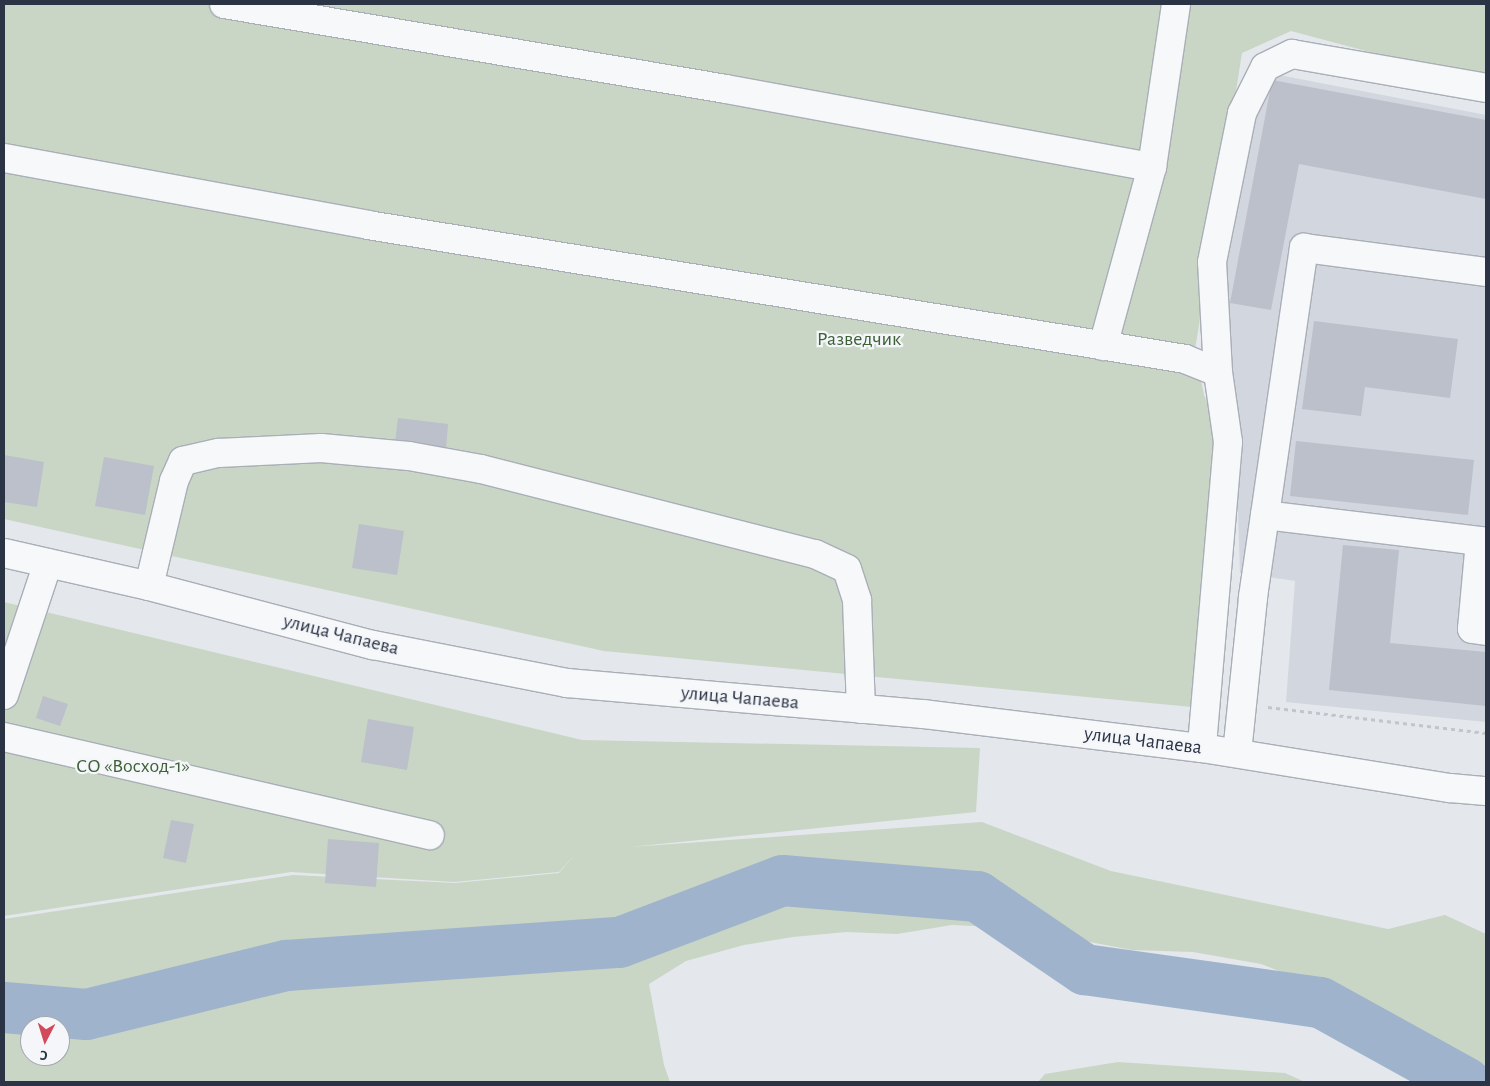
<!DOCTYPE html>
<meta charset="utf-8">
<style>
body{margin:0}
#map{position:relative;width:1490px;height:1086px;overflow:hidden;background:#e4e7ec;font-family:"Alegreya Sans",sans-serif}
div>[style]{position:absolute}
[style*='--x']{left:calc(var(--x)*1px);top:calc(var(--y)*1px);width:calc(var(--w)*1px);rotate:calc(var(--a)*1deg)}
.built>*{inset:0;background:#d2d6de}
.green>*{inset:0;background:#c9d6c5}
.river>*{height:51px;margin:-25.5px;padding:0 25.5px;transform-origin:25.5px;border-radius:25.5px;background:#9fb4cc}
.building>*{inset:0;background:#bbc0ca}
.path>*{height:3px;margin-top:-1.5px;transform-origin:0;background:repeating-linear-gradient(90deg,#c2c5cb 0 4px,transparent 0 8px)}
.roads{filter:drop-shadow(1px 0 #a9aeb7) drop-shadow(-1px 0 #a9aeb7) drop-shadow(0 1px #a9aeb7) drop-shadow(0 -1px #a9aeb7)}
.minor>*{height:28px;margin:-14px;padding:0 14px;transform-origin:14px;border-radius:14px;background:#f7f8fa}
span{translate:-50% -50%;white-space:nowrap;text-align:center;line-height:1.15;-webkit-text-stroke:4.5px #f4f6f9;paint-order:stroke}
.park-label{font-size:20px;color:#3f6138}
.street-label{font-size:20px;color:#2b3445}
.frame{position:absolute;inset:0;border:5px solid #2b3445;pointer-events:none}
.north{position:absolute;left:20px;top:1016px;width:50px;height:50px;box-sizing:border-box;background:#f4f6f9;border:1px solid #a4a8b1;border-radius:50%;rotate:185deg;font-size:14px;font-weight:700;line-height:20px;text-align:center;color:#2b3445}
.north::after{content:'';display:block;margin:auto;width:18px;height:22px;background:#d1495b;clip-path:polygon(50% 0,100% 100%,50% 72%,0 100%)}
</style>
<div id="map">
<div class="built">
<div style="clip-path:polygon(1263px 72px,1486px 115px,1486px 722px,1286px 702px,1295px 581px,1240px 573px,1236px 447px,1218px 263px)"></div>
</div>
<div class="green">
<div style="clip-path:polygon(4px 4px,1486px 4px,1486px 83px,1291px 31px,1242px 53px,1195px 350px,1204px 395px,1222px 438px,1192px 707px,604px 651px,4px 519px)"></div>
<div style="clip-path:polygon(evenodd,4px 602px,582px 740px,980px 748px,976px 812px,630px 847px,982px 822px,1111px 871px,1388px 929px,1445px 915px,1486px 934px,1486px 1082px,1416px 1082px,1423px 1065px,1422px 1037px,1373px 1008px,1261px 964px,1193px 952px,1132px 950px,1016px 928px,952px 925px,897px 934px,846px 932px,793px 937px,744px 945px,686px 961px,649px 984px,664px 1065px,670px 1082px,4px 1082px,4px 919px,293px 875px,455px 883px,559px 873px,577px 852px,559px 872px,454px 882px,291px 872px,4px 916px,4px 602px,30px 1026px,60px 1026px,60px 1056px,30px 1056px,30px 1026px)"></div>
<div style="clip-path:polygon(1118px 1062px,1285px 1073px,1305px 1082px,1038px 1082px,1045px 1074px)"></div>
</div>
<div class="river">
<div style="--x:4;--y:1007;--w:82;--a:4.9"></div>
<div style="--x:86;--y:1014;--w:206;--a:-13.8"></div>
<div style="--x:286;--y:965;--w:334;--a:-4"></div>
<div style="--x:619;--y:942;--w:174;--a:-20.8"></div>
<div style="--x:782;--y:880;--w:196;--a:4.7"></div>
<div style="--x:977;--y:896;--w:130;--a:34.3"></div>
<div style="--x:1084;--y:969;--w:238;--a:8"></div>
<div style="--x:1320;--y:1002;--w:166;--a:28.9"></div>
</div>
<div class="building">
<div style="clip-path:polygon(1272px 80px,1486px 120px,1486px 199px,1299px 164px,1271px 310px,1230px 303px)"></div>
<div style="clip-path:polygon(1314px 321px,1458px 339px,1450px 398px,1365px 387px,1361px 416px,1302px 409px)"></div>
<div style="clip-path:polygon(398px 418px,448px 424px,446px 448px,395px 443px)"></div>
<div style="clip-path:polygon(1296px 441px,1474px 460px,1468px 515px,1290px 496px)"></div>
<div style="clip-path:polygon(4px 455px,44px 462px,37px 507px,4px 502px)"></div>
<div style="clip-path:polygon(104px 457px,154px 466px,145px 515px,95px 506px)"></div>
<div style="clip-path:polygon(359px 524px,404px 531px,397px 575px,352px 568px)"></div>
<div style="clip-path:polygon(1343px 545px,1399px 550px,1390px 643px,1486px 652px,1486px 706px,1329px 690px)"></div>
<div style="clip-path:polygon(43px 696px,68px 704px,60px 726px,36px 718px)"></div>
<div style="clip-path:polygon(368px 719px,414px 727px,407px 770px,361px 762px)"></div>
<div style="clip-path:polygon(171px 820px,194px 824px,186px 863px,163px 858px)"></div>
<div style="clip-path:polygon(328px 839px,379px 843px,376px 887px,325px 883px)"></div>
</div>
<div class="path">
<div style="--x:1268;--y:707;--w:220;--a:6.8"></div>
</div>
<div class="roads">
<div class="minor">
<div style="--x:224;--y:4;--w:509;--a:9.61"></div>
<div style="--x:726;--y:89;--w:433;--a:10.4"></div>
<div style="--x:4;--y:158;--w:370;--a:10.4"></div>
<div style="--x:368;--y:225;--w:828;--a:9.31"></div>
<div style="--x:1185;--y:359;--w:35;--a:22"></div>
<div style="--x:1218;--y:372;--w:71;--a:81.9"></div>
<div style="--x:1228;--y:442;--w:307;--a:94.9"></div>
<div style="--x:1103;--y:346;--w:186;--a:-74.7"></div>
<div style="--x:1152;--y:167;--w:165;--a:-81.6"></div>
<div style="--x:1218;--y:372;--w:110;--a:-93.1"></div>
<div style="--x:1212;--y:262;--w:152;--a:-78.6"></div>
<div style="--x:1242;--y:113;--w:51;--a:-63.4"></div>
<div style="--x:1265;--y:67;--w:30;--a:-26"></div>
<div style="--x:1292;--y:54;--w:197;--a:9.9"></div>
<div style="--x:1265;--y:515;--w:217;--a:6.9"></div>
<div style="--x:1480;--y:541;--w:88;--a:95.2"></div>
<div style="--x:1472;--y:629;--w:14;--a:8"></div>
<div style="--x:4;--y:553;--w:149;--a:12.8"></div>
<div style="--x:149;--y:586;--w:232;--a:14.8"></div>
<div style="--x:373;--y:645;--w:198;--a:11.1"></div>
<div style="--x:567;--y:683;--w:358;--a:5"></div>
<div style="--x:924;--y:714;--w:280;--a:7"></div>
<div style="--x:1202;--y:748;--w:251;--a:9.2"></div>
<div style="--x:1450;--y:788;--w:36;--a:5"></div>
<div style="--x:149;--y:586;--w:108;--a:-76.6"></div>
<div style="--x:174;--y:481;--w:22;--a:-66"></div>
<div style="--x:183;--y:461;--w:37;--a:-13"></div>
<div style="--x:219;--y:453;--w:102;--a:-2.8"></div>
<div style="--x:321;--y:448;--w:88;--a:5.2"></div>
<div style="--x:409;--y:456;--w:73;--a:10.2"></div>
<div style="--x:481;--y:469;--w:345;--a:14.3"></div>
<div style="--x:815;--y:554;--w:35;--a:25"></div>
<div style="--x:847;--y:569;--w:33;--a:72"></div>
<div style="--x:857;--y:600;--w:109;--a:87.9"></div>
<div style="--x:4;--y:695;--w:139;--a:-71.6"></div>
<div style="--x:4;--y:737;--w:437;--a:13"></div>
<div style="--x:1237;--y:753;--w:157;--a:-84.1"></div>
<div style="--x:1253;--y:597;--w:353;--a:-81.7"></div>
<div style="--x:1304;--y:248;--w:184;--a:7.5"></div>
</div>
</div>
<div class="park-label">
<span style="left:859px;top:339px">Разведчик</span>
<span style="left:133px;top:766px">СО «Восход-1»</span>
</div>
<div class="street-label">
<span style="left:341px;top:635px;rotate:14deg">улица Чапаева</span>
<span style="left:740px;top:698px;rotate:5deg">улица Чапаева</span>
<span style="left:1143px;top:741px;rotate:7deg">улица Чапаева</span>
</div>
<div class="frame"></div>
<div class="north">С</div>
</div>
